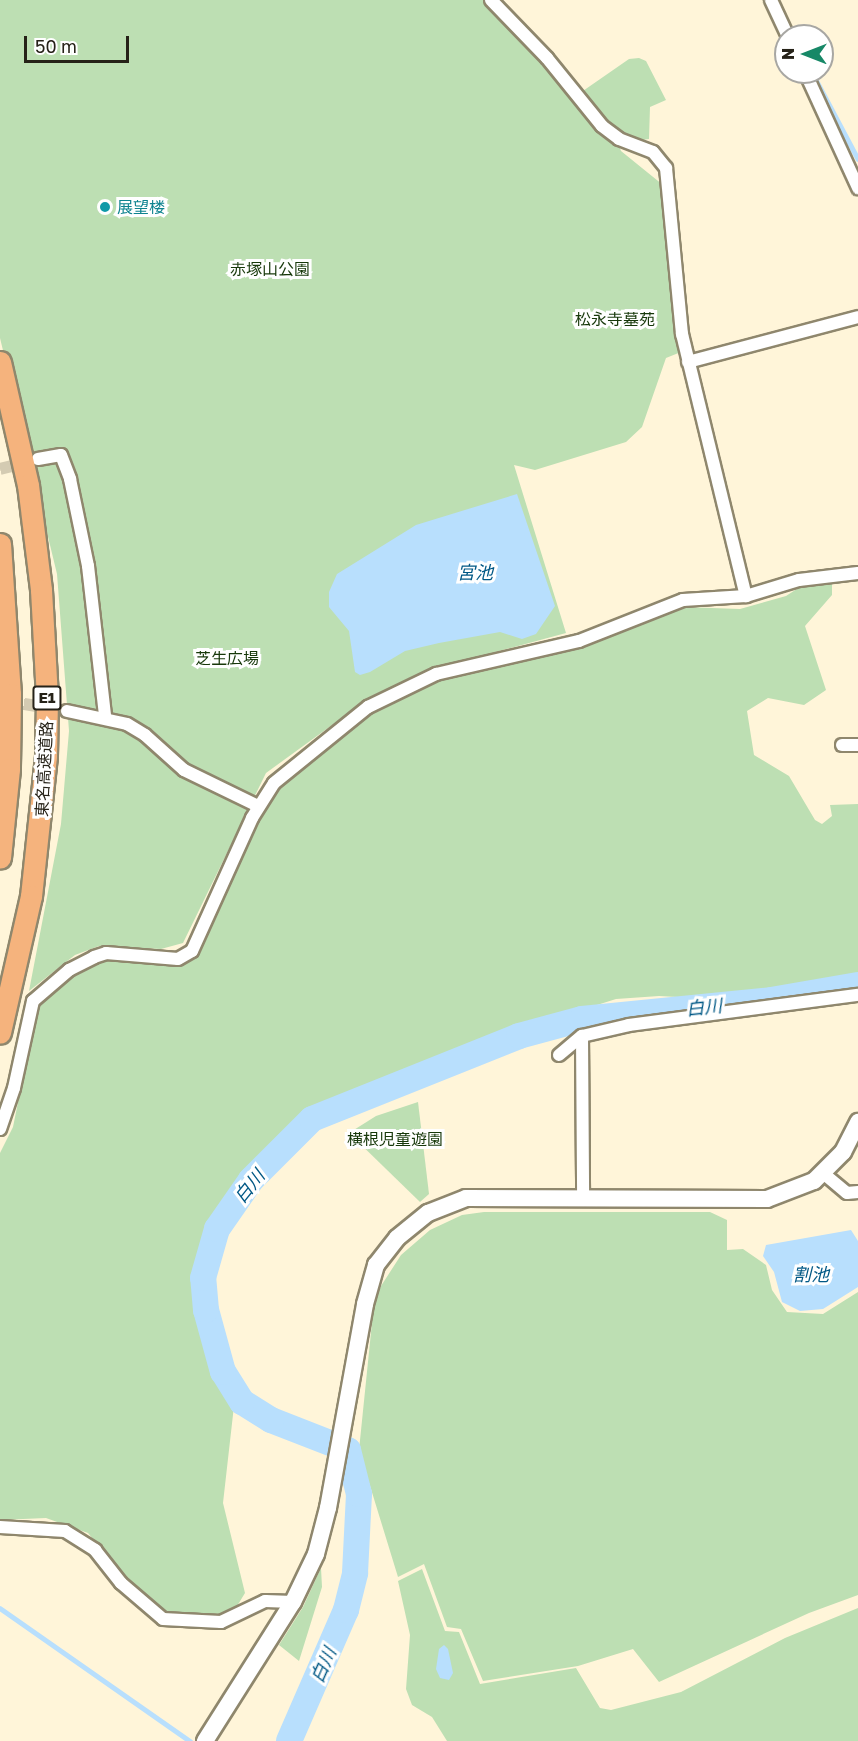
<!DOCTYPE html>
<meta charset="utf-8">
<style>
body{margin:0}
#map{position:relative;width:858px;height:1741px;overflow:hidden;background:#fff5d9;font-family:"Golos Text","Noto Sans JP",sans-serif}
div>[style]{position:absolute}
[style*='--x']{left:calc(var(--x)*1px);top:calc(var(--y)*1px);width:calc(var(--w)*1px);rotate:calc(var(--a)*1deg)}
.green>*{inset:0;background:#bddfb3}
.water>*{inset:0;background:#b8dffd}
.stream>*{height:4.5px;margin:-2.25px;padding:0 2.25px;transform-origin:2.25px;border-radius:2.25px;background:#b8dffd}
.river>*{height:26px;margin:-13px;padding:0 13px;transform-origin:13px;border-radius:13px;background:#b8dffd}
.street-tunnel>*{height:12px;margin-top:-6px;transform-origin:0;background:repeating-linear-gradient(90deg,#d4cbb2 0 12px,transparent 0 18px)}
.roads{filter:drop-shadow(2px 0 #8f876d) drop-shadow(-2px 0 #8f876d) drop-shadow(0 2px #8f876d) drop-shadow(0 -2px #8f876d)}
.street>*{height:12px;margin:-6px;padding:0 6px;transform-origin:6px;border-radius:6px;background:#fff}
.secondary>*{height:16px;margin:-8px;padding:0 8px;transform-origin:8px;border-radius:8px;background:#fff}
.highway>*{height:21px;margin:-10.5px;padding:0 10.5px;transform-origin:10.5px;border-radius:10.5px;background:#f5b37d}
.dots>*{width:16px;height:16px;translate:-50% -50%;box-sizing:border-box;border:3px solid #fff;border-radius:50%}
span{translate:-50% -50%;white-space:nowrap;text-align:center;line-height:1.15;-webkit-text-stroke:6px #fff;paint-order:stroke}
.shield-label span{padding:2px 4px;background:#fff;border:2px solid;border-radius:4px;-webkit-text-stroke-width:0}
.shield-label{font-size:15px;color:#262218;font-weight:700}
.culture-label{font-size:16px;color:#0d838f}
.left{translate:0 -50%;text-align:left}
.park-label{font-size:16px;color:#17380a}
.street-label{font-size:16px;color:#262218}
.water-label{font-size:18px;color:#005885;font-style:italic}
.north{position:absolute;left:774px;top:24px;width:60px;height:60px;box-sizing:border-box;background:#fff;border:2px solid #a8a7a3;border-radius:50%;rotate:270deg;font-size:16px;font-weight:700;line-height:24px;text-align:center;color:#262218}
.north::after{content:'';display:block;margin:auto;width:21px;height:27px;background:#178867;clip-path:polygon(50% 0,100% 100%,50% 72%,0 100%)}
.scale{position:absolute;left:24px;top:36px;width:105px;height:27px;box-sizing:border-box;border:3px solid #262218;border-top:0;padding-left:8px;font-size:18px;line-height:21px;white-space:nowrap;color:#262218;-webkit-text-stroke:4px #fff;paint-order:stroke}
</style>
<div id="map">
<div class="green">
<div style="clip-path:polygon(0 0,484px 0,580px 93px,629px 59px,639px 58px,646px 61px,666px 100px,650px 107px,649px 139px,618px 143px,621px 151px,663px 185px,681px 352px,666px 358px,642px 427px,626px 442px,535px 470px,514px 465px,566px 633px,429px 670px,372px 696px,266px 773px,183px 943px,161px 949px,99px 946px,75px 955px,29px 991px,61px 824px,69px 731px,57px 574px,0 338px)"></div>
<div style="clip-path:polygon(832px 582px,832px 595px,805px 626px,826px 690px,804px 705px,768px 698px,747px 711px,754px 755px,789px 776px,815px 820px,822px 824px,832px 816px,830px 805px,858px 804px,858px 979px,734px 1000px,659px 996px,616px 999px,543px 1022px,461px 1057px,305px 1112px,285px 1130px,262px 1156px,214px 1228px,200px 1279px,212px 1343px,235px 1397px,223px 1503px,245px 1593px,234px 1611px,219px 1617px,179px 1617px,157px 1610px,125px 1578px,88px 1533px,46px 1518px,0 1520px,0 1153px,13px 1127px,37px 1008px,75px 971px,102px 957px,175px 963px,200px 953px,255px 825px,285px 778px,358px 720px,396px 699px,443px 678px,584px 643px,683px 607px,740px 609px,786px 596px,803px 585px)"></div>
<div style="clip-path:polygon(418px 1102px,429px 1194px,420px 1202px,349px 1133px,376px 1116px)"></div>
<div style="clip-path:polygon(484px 1212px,710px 1212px,727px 1220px,727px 1250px,743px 1249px,766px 1265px,772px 1290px,787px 1312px,823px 1314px,858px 1292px,858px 1595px,809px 1613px,659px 1682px,633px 1649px,578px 1666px,483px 1681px,461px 1629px,447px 1627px,424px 1564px,398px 1577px,359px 1450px,374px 1303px,381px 1286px,401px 1255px,430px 1230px,462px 1215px)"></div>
<div style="clip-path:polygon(321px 1568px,322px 1587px,299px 1661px,279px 1645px,303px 1607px)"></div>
<div style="clip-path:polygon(422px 1569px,445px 1631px,459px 1632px,480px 1684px,576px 1668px,600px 1708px,611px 1710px,681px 1692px,785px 1638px,858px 1608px,858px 1741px,447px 1741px,432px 1717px,412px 1705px,406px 1689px,410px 1635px,398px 1581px)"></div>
</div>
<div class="water">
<div style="clip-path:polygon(517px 494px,555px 606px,536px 634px,522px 639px,500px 632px,439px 643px,405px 651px,370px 672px,360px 675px,355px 672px,349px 631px,329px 607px,329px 592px,337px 574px,416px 525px)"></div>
<div style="clip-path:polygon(851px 1230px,858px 1241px,858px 1287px,823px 1309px,800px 1311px,782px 1302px,774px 1272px,763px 1256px,766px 1245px)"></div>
<div style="clip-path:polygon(444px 1645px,448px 1649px,453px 1673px,449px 1680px,440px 1678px,436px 1669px,439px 1649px)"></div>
</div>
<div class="stream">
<div style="--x:812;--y:72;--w:98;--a:62.1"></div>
<div style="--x:0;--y:1608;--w:232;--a:35"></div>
</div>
<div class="river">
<div style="--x:289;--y:1741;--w:143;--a:-66.5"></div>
<div style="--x:346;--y:1610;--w:38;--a:-76"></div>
<div style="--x:355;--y:1573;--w:79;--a:-87.1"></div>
<div style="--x:359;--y:1494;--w:45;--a:-104"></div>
<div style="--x:348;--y:1450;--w:83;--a:-158.7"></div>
<div style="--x:271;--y:1420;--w:34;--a:-148"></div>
<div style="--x:242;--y:1402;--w:36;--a:-122"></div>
<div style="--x:223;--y:1372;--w:64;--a:-105.3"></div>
<div style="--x:206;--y:1310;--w:32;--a:-95"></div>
<div style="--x:203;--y:1278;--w:51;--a:-74.1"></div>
<div style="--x:217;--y:1229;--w:60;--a:-55.2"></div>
<div style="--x:251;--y:1180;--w:86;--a:-45"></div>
<div style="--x:312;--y:1119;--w:223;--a:-21.8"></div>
<div style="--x:519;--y:1036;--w:65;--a:-15.1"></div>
<div style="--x:582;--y:1019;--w:190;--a:-5.7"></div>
<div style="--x:771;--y:1000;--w:88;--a:-9.8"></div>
</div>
<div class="street-tunnel">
<div style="--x:0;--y:469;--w:29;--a:-14"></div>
<div style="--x:6;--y:701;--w:62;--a:9.3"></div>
</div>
<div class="roads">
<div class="street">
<div style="--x:491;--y:0;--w:81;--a:46"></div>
<div style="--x:547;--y:58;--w:87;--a:51"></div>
<div style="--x:602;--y:126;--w:21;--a:37"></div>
<div style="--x:619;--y:139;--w:36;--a:21"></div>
<div style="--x:653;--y:152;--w:21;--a:51"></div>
<div style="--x:666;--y:168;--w:167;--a:84.5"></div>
<div style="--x:682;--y:334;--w:270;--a:76.3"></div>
<div style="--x:771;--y:0;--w:40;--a:65"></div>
<div style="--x:805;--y:72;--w:128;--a:65.4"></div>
<div style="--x:688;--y:362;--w:176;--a:-14.8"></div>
<div style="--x:38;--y:459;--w:23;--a:-10"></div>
<div style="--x:61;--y:455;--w:26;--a:69"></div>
<div style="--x:70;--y:479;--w:89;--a:78.3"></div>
<div style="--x:88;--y:566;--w:151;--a:83.5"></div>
<div style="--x:67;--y:711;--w:61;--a:12.2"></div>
<div style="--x:127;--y:724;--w:21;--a:31"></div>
<div style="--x:145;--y:735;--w:52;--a:41.9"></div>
<div style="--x:184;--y:770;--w:82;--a:25.9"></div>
<div style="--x:842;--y:745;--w:16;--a:0"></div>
<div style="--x:582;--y:1036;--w:160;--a:89.6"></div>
<div style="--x:559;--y:1055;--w:30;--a:-40"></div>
<div style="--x:582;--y:1036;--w:48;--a:-13.2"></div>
<div style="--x:629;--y:1025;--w:231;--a:-7.5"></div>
<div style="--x:0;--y:1129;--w:43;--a:-71.1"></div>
<div style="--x:14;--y:1088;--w:89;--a:-77.7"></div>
<div style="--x:33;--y:1001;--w:48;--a:-40.7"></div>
<div style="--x:69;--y:970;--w:28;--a:-27"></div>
<div style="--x:94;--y:957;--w:13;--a:-18"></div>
<div style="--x:106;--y:953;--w:72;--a:4.8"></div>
<div style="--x:178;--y:959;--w:16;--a:-30"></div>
<div style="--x:192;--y:951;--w:146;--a:-65.7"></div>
<div style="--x:252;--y:818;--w:41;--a:-57.8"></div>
<div style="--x:274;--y:783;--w:121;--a:-39"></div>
<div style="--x:368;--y:707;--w:76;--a:-25.9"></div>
<div style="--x:436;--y:674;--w:147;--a:-13"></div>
<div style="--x:579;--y:641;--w:112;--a:-21.5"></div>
<div style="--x:683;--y:600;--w:63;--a:-3.6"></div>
<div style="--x:746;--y:596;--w:55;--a:-16.8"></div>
<div style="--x:799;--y:580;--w:59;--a:-6.8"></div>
<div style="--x:823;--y:1173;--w:31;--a:40"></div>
<div style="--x:847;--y:1193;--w:11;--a:-5"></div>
<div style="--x:0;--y:1527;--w:65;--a:3.5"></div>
<div style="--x:65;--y:1531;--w:36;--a:32"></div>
<div style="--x:95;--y:1550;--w:42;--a:51.8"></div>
<div style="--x:121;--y:1583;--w:55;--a:40.6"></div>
<div style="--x:163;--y:1619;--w:58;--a:3"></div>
<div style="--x:221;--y:1622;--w:49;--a:-25.5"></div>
<div style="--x:265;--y:1601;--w:28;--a:2"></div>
</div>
<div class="secondary">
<div style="--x:205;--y:1741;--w:165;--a:-57.7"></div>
<div style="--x:293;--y:1602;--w:53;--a:-64.4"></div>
<div style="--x:316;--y:1554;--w:48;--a:-75.4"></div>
<div style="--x:328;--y:1508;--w:207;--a:-79.7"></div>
<div style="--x:365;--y:1304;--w:41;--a:-74.2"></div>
<div style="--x:376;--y:1265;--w:34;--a:-52"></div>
<div style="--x:397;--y:1238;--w:40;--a:-39"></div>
<div style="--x:428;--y:1213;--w:41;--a:-21.5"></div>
<div style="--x:466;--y:1198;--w:301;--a:0.2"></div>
<div style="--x:767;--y:1199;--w:50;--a:-21"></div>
<div style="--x:814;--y:1181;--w:41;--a:-45"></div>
<div style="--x:843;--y:1152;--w:34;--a:-63"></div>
</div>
<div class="highway">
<div style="--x:0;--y:362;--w:126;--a:77.2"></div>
<div style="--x:28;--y:485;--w:106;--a:82.9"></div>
<div style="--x:41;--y:590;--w:108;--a:86.8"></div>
<div style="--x:47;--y:698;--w:58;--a:91"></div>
<div style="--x:46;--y:756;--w:141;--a:96.1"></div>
<div style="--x:31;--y:896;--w:140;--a:102.8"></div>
<div style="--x:0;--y:544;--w:150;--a:86.2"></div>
<div style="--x:10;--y:694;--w:75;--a:90.8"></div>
<div style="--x:9;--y:769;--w:89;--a:95.8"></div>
</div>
</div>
<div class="dots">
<div style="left:105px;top:207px;background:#0f9aa8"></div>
</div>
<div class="shield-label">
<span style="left:47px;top:698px">E1</span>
</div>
<div class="culture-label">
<span class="left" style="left:117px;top:207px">展望楼</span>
</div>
<div class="park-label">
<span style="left:270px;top:269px">赤塚山公園</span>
<span style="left:615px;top:319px">松永寺墓苑</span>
<span style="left:227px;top:658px">芝生広場</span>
<span style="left:395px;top:1139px">横根児童遊園</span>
</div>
<div class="street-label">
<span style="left:44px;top:769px;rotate:-87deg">東名高速道路</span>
</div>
<div class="water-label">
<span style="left:475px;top:572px">宮池</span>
<span style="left:704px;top:1007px;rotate:-6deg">白川</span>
<span style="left:249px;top:1186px;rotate:-51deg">白川</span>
<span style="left:811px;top:1274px">割池</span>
<span style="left:323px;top:1665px;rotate:-66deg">白川</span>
</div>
<div class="north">N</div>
<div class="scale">50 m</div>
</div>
